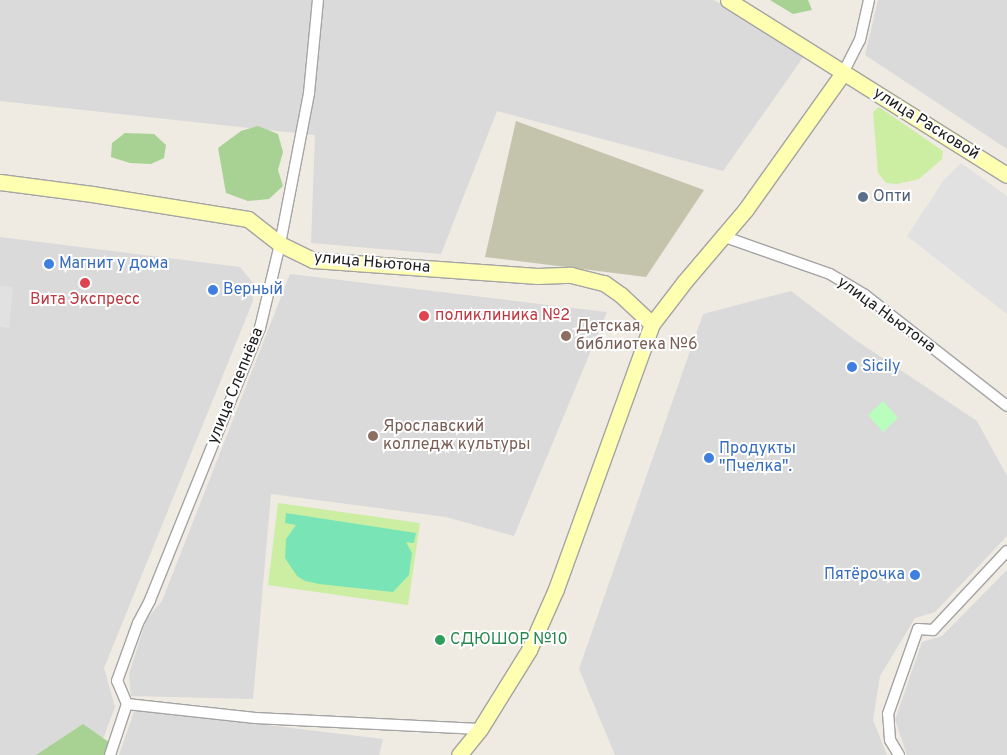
<!DOCTYPE html>
<meta charset="utf-8">
<style>
body{margin:0}
#map{position:relative;width:1007px;height:755px;overflow:hidden;background:#efeae2;font-family:Overpass,sans-serif}
div>[style]{position:absolute}
[style*='--x']{left:calc(var(--x)*1px);top:calc(var(--y)*1px);width:calc(var(--w)*1px);rotate:calc(var(--a)*1deg)}
.residential>*{inset:0;background:#dbdada}
.construction>*{inset:0;background:#c4c4ad}
.grass>*{inset:0;background:#cbeea3}
.forest>*{inset:0;background:#a8d293}
.park>*{inset:0;background:#bafebd}
.pitch>*{inset:0;background:#79e5b7}
.parking>*{inset:0;background:#e1e1e1}
.roads{filter:drop-shadow(1px 0 #a4a4a4) drop-shadow(-1px 0 #a4a4a4) drop-shadow(0 1px #a4a4a4) drop-shadow(0 -1px #a4a4a4)}
.street>*{height:10px;margin:-5px;padding:0 5px;transform-origin:5px;border-radius:5px;background:#fff}
.secondary>*{height:15px;margin:-7.5px;padding:0 7.5px;transform-origin:7.5px;border-radius:7.5px;background:#feffb1}
.dots>*{width:14px;height:14px;translate:-50% -50%;box-sizing:border-box;border:2px solid #fff;border-radius:50%}
span{translate:-50% -50%;white-space:nowrap;text-align:center;line-height:1.15;-webkit-text-stroke:4px #fff;paint-order:stroke}
.street-label{font-size:16px;color:#1d1d1d}
.service-label{font-size:16px;color:#4e5e75}
.left{translate:0 -50%;text-align:left}
.shop-label{font-size:16px;color:#366cbe}
.right{translate:-100% -50%;text-align:right}
.health-label{font-size:16px;color:#be3a42}
.education-label{font-size:16px;color:#785e54}
.leisure-label{font-size:16px;color:#27864d}
</style>
<div id="map">
<div class="residential">
<div style="clip-path:polygon(0 0,714px 0,804px 56px,723px 171px,497px 111px,441px 254px,311px 243px,315px 135px,0 101px)"></div>
<div style="clip-path:polygon(878px 0,1007px 0,1007px 149px,865px 55px)"></div>
<div style="clip-path:polygon(0 237px,240px 267px,253px 283px,253px 301px,104px 668px,115px 707px,97px 755px,0 755px)"></div>
<div style="clip-path:polygon(290px 274px,607px 312px,514px 536px,446px 517px,271px 494px,253px 699px,131px 696px,129px 674px,146px 620px,162px 601px)"></div>
<div style="clip-path:polygon(791px 291px,854px 339px,977px 421px,1007px 476px,1007px 536px,935px 612px,915px 618px,880px 676px,873px 720px,887px 755px,615px 755px,579px 669px,703px 314px)"></div>
<div style="clip-path:polygon(1007px 570px,1007px 755px,907px 755px,895px 720px,922px 642px,942px 636px)"></div>
<div style="clip-path:polygon(135px 709px,383px 739px,379px 755px,119px 755px)"></div>
</div>
<div class="construction">
<div style="clip-path:polygon(516px 121px,704px 190px,646px 277px,485px 257px)"></div>
</div>
<div class="grass">
<div style="clip-path:polygon(879px 107px,943px 151px,942px 159px,919px 179px,897px 184px,886px 183px,878px 173px,873px 112px)"></div>
<div style="clip-path:polygon(278px 503px,420px 523px,408px 605px,268px 585px)"></div>
</div>
<div class="forest">
<div style="clip-path:polygon(770px 0,808px 0,812px 10px,793px 14px)"></div>
<div style="clip-path:polygon(258px 126px,278px 134px,283px 152px,278px 170px,283px 186px,269px 199px,248px 201px,226px 193px,218px 148px,241px 131px)"></div>
<div style="clip-path:polygon(125px 133px,154px 134px,166px 145px,164px 158px,151px 164px,130px 163px,111px 157px,112px 143px)"></div>
<div style="clip-path:polygon(83px 724px,113px 745px,109px 755px,36px 755px)"></div>
</div>
<div class="park">
<div style="clip-path:polygon(883px 401px,898px 418px,883px 432px,868px 415px)"></div>
</div>
<div class="pitch">
<div style="clip-path:polygon(286px 513px,416px 533px,414px 543px,406px 542px,412px 553px,409px 575px,393px 592px,319px 584px,305px 581px,297px 576px,285px 558px,286px 539px,296px 525px,285px 523px)"></div>
</div>
<div class="parking">
<div style="clip-path:polygon(961px 163px,1007px 196px,1007px 314px,907px 236px,944px 180px)"></div>
<div style="clip-path:polygon(0 286px,13px 287px,9px 328px,0 327px)"></div>
</div>
<div class="roads">
<div class="street">
<div style="--x:843;--y:73;--w:37;--a:-63"></div>
<div style="--x:860;--y:40;--w:41;--a:-77.3"></div>
<div style="--x:725;--y:237;--w:111;--a:19.4"></div>
<div style="--x:830;--y:274;--w:41;--a:31"></div>
<div style="--x:865;--y:295;--w:180;--a:38"></div>
<div style="--x:127;--y:704;--w:129;--a:6.2"></div>
<div style="--x:255;--y:718;--w:225;--a:2.8"></div>
<div style="--x:110;--y:755;--w:54;--a:-71.6"></div>
<div style="--x:127;--y:704;--w:25;--a:-113"></div>
<div style="--x:117;--y:681;--w:62;--a:-70.1"></div>
<div style="--x:138;--y:623;--w:26;--a:-62"></div>
<div style="--x:150;--y:600;--w:293;--a:-68"></div>
<div style="--x:260;--y:328;--w:86;--a:-76.6"></div>
<div style="--x:280;--y:244;--w:154;--a:-79.1"></div>
<div style="--x:309;--y:93;--w:93;--a:-84.5"></div>
<div style="--x:899;--y:755;--w:17;--a:-121"></div>
<div style="--x:890;--y:740;--w:26;--a:-94"></div>
<div style="--x:888;--y:714;--w:90;--a:-70.6"></div>
<div style="--x:918;--y:629;--w:15;--a:4"></div>
<div style="--x:933;--y:630;--w:108;--a:-46.9"></div>
</div>
<div class="secondary">
<div style="--x:728;--y:0;--w:329;--a:32.1"></div>
<div style="--x:0;--y:182;--w:93;--a:7.4"></div>
<div style="--x:92;--y:194;--w:158;--a:9.1"></div>
<div style="--x:248;--y:219;--w:41;--a:38"></div>
<div style="--x:280;--y:244;--w:37;--a:26"></div>
<div style="--x:313;--y:260;--w:225;--a:4.1"></div>
<div style="--x:537;--y:276;--w:34;--a:-2"></div>
<div style="--x:571;--y:275;--w:34;--a:14"></div>
<div style="--x:604;--y:283;--w:21;--a:35"></div>
<div style="--x:621;--y:295;--w:42;--a:43.1"></div>
<div style="--x:459;--y:755;--w:33;--a:-51"></div>
<div style="--x:480;--y:729;--w:93;--a:-58.2"></div>
<div style="--x:529;--y:650;--w:67;--a:-66.1"></div>
<div style="--x:556;--y:589;--w:282;--a:-70.1"></div>
<div style="--x:652;--y:324;--w:54;--a:-52.5"></div>
<div style="--x:685;--y:281;--w:94;--a:-49.7"></div>
<div style="--x:746;--y:209;--w:167;--a:-54.5"></div>
</div>
</div>
<div class="dots">
<div style="left:863px;top:197px;background:#5c6f8a"></div>
<div style="left:49px;top:264px;background:#3f7fe0"></div>
<div style="left:85px;top:283px;background:#e0444e"></div>
<div style="left:213px;top:290px;background:#3f7fe0"></div>
<div style="left:424px;top:316px;background:#e0444e"></div>
<div style="left:566px;top:336px;background:#8d6e63"></div>
<div style="left:852px;top:367px;background:#3f7fe0"></div>
<div style="left:373px;top:436px;background:#8d6e63"></div>
<div style="left:709px;top:458px;background:#3f7fe0"></div>
<div style="left:915px;top:575px;background:#3f7fe0"></div>
<div style="left:440px;top:640px;background:#2e9e5b"></div>
</div>
<div class="street-label">
<span style="left:926px;top:124px;rotate:32deg">улица Расковой</span>
<span style="left:372px;top:263px;rotate:5deg">улица Ньютона</span>
<span style="left:886px;top:315px;rotate:36deg">улица Ньютона</span>
<span style="left:236px;top:386px;rotate:-68deg">улица Слепнёва</span>
</div>
<div class="service-label">
<span class="left" style="left:873px;top:197px">Опти</span>
</div>
<div class="shop-label">
<span class="left" style="left:59px;top:264px">Магнит у дома</span>
<span class="left" style="left:223px;top:290px">Верный</span>
<span class="left" style="left:862px;top:367px">Sicily</span>
<span class="left" style="left:719px;top:458px">Продукты<br>"Пчелка".</span>
<span class="right" style="left:905px;top:575px">Пятёрочка</span>
</div>
<div class="health-label">
<span style="left:85px;top:300px">Вита Экспресс</span>
<span class="left" style="left:435px;top:316px">поликлиника №2</span>
</div>
<div class="education-label">
<span class="left" style="left:576px;top:336px">Детская<br>библиотека №6</span>
<span class="left" style="left:383px;top:436px">Ярославский<br>колледж культуры</span>
</div>
<div class="leisure-label">
<span class="left" style="left:450px;top:640px">СДЮШОР №10</span>
</div>
</div>
